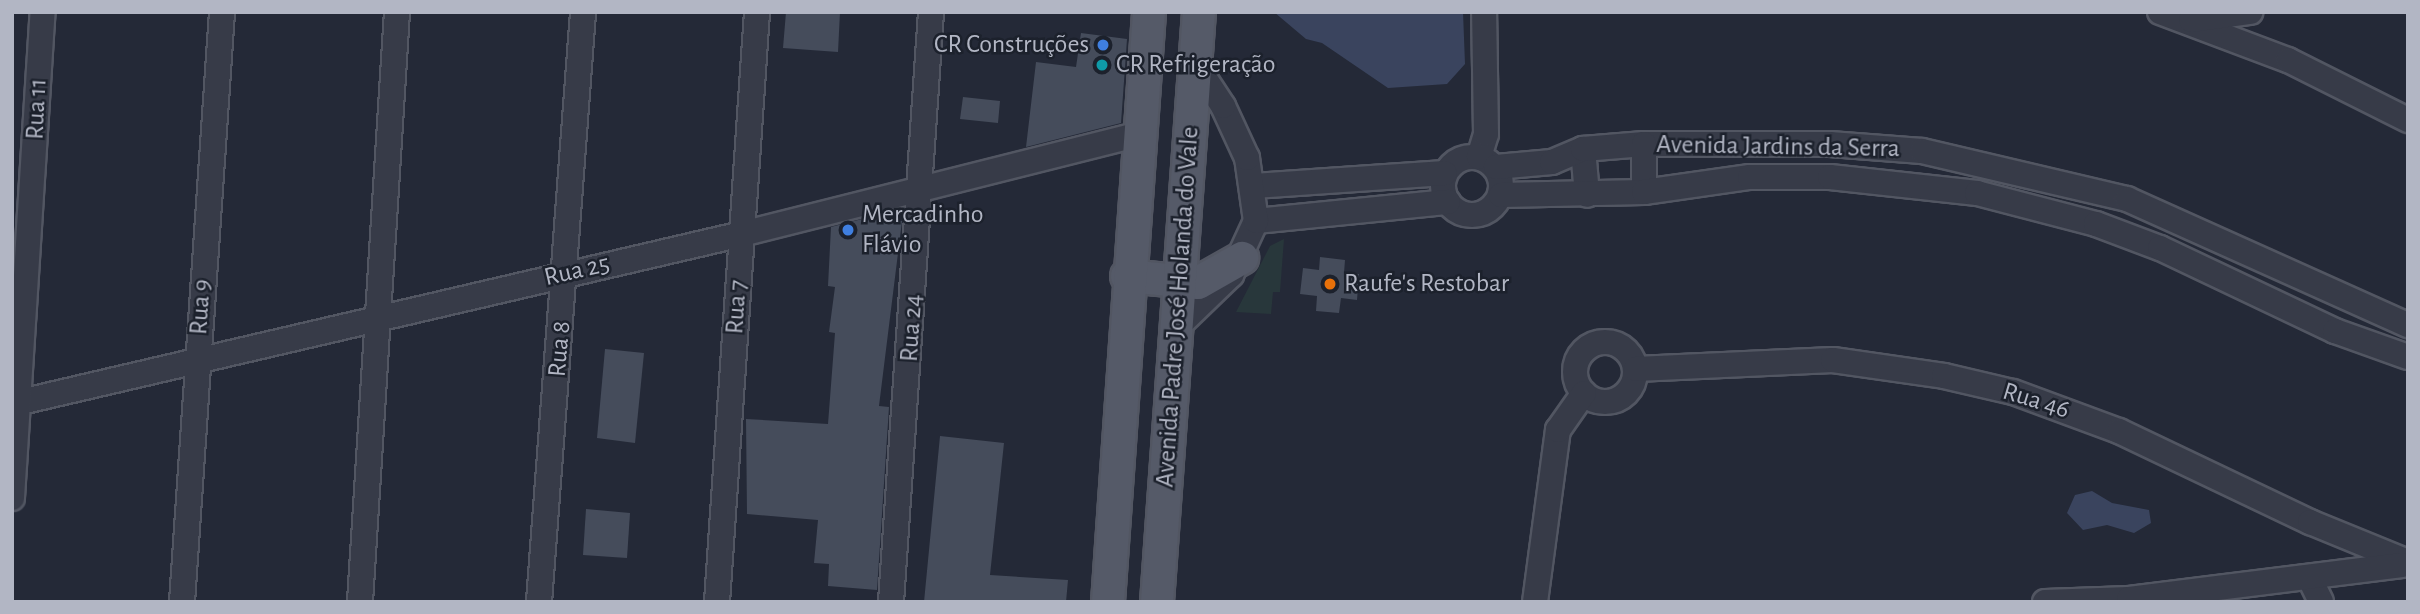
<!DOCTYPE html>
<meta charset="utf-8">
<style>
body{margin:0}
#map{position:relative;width:2420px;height:614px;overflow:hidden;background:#242937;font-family:"Alegreya Sans",sans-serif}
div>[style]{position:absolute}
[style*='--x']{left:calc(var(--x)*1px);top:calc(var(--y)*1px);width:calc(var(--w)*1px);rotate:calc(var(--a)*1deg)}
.green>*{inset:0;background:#28373b}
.water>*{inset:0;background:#3a445e}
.building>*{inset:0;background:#454c5b}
.roads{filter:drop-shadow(2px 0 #525662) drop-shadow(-2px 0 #525662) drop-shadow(0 2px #525662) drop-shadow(0 -2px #525662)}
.minor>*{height:24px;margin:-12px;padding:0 12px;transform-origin:12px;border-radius:12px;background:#373b48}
.minor>.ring{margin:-12px;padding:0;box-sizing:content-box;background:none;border:24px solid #373b48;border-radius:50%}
.major>*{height:32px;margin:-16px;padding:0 16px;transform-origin:16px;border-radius:16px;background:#555a68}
.dots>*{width:19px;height:19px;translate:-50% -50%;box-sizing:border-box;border:4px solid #1c212c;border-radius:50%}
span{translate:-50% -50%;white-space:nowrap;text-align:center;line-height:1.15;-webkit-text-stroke:5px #1c212c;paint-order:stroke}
.poi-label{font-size:26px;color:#b2b6c4}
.right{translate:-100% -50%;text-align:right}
.left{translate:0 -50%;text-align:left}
.street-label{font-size:26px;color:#b2b6c4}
.frame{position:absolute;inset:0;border:14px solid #b2b6c4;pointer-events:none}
</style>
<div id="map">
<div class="green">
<div style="clip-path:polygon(1284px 239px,1280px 292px,1273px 292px,1271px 314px,1236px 312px,1270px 246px)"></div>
</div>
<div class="water">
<div style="clip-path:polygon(1274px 12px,1463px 12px,1465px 64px,1447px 84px,1388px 88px,1322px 43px,1306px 39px)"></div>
<div style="clip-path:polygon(2092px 491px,2112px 503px,2149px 510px,2151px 523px,2134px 533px,2107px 525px,2083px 530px,2067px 513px,2075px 495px)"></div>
</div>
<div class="building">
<div style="clip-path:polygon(786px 12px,840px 12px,838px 52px,783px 48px)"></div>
<div style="clip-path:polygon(1081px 33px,1127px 39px,1121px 123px,1026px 147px,1036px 62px,1076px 67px)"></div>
<div style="clip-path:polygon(963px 97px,1000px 101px,998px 123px,960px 119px)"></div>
<div style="clip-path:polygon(862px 219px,902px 221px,879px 406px,889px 407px,877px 590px,828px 586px,829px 564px,814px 563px,818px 520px,747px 514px,746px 419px,828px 424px,835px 333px,829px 332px,835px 287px,828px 286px,831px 227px)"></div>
<div style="clip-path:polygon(1320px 257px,1345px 260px,1344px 273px,1359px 274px,1357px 300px,1341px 298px,1339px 313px,1316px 311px,1317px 296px,1300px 294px,1303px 268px,1319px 270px)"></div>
<div style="clip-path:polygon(605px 349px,644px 353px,635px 443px,597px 438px)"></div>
<div style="clip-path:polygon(940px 436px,1004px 443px,990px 575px,1068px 580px,1066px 602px,924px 602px)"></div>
<div style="clip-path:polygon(586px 509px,630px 513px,627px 558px,583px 555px)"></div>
</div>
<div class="roads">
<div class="minor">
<div style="--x:2160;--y:12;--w:137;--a:20.6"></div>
<div style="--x:2288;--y:60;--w:134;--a:26.6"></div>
<div style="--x:2191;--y:20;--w:60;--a:-7.7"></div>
<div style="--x:1583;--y:149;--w:46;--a:85"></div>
<div class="ring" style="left:1443px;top:157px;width:34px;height:34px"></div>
<div style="--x:1479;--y:157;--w:24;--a:-73"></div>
<div style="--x:1486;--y:134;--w:122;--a:-90.9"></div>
<div style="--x:1496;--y:167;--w:56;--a:-5.1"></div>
<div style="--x:1552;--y:162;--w:34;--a:-23"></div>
<div style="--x:1583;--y:149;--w:61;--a:-4.7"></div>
<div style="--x:1644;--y:144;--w:186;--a:0"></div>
<div style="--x:1830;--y:144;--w:92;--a:4.4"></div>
<div style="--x:1922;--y:151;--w:211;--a:13.2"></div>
<div style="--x:2127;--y:199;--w:308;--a:24.2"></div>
<div style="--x:1254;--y:186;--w:191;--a:-3.9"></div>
<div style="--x:1644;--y:192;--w:48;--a:-90"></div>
<div style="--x:1501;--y:195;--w:143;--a:-1.2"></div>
<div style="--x:1644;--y:192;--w:107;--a:-8.1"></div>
<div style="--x:1750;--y:177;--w:80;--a:0"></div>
<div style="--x:1830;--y:177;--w:148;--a:6.2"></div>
<div style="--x:1977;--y:193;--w:123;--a:14.6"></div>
<div style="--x:2096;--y:224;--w:68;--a:20.6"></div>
<div style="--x:2160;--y:248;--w:194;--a:25.4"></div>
<div style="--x:2335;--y:331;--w:77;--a:19.6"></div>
<div style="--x:1256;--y:221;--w:193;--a:-5.7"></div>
<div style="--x:1178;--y:326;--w:74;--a:-43.9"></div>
<div style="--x:1231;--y:275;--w:60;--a:-65.2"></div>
<div style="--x:1256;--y:221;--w:64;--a:-98.1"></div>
<div style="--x:1247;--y:158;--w:57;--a:-114.8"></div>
<div style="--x:1223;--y:106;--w:49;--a:-123.4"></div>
<div class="ring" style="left:1575px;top:342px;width:36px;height:36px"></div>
<div style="--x:1636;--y:369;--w:197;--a:-2.6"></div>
<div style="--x:1833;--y:360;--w:112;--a:8.2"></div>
<div style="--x:1944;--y:376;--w:71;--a:13.1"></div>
<div style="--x:2013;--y:392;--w:113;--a:20.2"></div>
<div style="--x:2119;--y:431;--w:212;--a:25.5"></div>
<div style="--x:2310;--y:522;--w:106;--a:22.2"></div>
<div style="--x:12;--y:404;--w:750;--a:-13.11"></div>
<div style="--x:742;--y:234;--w:410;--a:-14.1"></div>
<div style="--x:12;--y:498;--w:487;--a:-86.4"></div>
<div style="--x:2310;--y:579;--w:25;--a:64"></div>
<div style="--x:182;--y:602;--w:591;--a:-86.12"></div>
<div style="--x:360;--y:602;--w:591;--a:-86.41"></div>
<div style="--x:539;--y:602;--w:592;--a:-85.73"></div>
<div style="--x:717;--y:602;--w:591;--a:-86.12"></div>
<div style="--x:891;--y:602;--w:591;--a:-86.12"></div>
<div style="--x:1535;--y:602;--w:174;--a:-82.4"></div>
<div style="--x:1558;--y:430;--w:45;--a:-54.9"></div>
<div style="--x:2045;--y:602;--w:84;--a:-2"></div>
<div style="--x:2129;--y:599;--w:275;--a:-7.1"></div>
</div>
<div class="major">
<div style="--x:1127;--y:276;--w:71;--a:5.6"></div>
<div style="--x:1198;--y:283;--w:51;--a:-29.6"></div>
<div style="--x:1108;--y:602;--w:591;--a:-86.02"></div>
<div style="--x:1157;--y:602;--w:591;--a:-85.93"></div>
</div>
</div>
<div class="dots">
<div style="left:1103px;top:45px;background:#3f7fe0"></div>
<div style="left:1102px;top:65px;background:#0f9aa8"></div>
<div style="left:848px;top:230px;background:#3f7fe0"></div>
<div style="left:1330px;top:284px;background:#e8710a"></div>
</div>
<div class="poi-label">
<span class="right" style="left:1089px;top:45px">CR Construções</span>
<span class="left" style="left:1116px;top:65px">CR Refrigeração</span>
<span class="left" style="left:862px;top:230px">Mercadinho<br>Flávio</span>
<span class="left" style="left:1344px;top:284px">Raufe's Restobar</span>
</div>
<div class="street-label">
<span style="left:37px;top:109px;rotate:-87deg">Rua 11</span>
<span style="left:1778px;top:147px;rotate:1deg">Avenida Jardins da Serra</span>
<span style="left:577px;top:271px;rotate:-13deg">Rua 25</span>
<span style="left:201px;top:307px;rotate:-86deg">Rua 9</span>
<span style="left:737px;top:307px;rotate:-86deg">Rua 7</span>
<span style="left:1178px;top:307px;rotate:-86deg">Avenida Padre José Holanda do Vale</span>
<span style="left:912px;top:328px;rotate:-86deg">Rua 24</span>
<span style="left:560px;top:349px;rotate:-85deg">Rua 8</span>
<span style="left:2036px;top:401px;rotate:17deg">Rua 46</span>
</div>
<div class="frame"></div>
</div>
